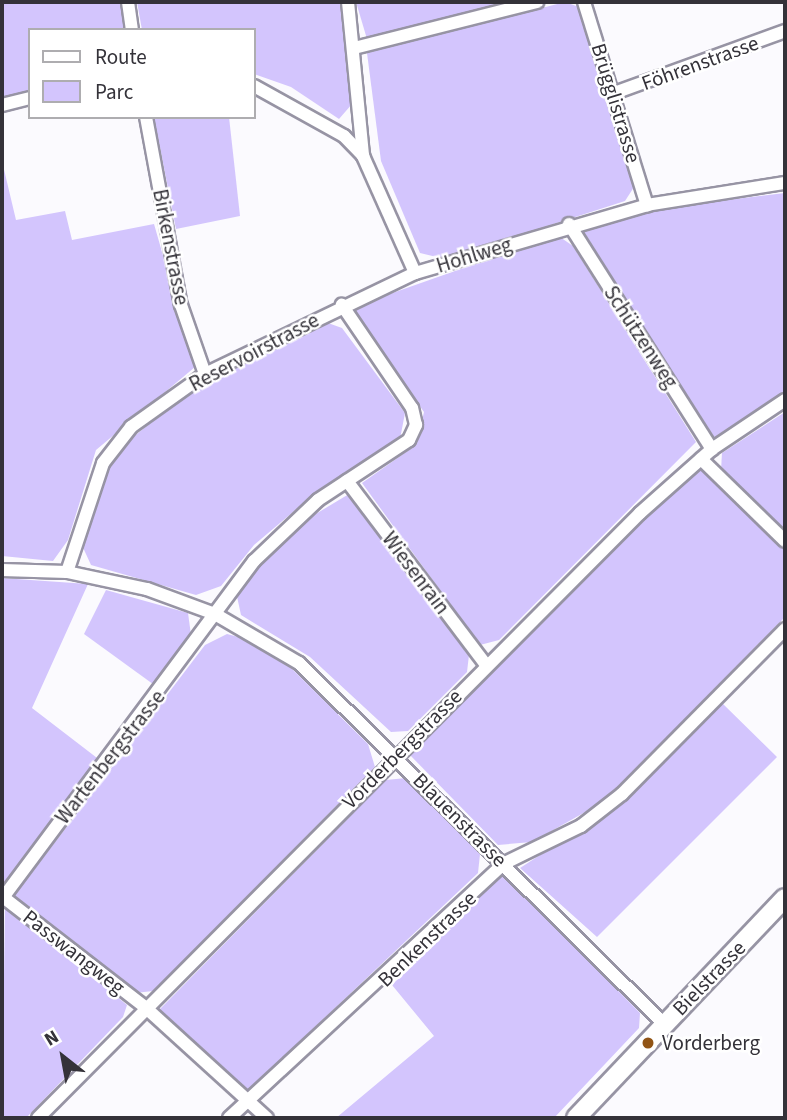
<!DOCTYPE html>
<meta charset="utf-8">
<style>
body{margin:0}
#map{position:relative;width:787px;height:1120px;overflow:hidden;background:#fbfafe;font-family:"Source Sans 3",sans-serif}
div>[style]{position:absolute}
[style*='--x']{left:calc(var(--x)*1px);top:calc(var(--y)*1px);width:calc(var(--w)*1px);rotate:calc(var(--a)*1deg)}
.green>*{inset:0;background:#d3c5fd}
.roads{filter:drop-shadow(2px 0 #9794a4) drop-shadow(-2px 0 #9794a4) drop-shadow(0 2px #9794a4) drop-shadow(0 -2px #9794a4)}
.street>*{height:12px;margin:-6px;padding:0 6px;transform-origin:6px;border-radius:6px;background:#fff}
.secondary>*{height:18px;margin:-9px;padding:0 9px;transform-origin:9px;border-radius:9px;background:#fff}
.dots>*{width:19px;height:19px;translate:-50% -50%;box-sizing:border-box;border:4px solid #fff;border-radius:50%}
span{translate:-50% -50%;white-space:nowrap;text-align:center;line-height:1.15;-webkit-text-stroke:5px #fff;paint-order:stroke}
.street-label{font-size:21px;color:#343239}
.poi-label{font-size:21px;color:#343239}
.left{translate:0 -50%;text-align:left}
.frame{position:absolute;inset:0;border:4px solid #343239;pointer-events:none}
.legend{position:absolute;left:28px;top:28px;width:228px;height:91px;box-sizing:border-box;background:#fff;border:2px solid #aeadb0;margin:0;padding:9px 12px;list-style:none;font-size:21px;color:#343239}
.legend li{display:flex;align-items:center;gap:14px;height:35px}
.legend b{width:35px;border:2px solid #aeadb0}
.north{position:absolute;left:28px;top:1022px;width:70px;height:70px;-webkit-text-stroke:5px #fff;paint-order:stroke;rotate:329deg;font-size:19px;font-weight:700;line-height:28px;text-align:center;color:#343239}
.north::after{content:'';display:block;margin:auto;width:24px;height:32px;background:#343239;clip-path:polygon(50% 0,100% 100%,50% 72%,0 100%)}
</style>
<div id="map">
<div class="green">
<div style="clip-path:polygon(2px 2px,121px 2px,125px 30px,30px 30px,30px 90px,2px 97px)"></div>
<div style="clip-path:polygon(137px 2px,340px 2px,352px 104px,339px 119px,291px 87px,254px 74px,254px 30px,142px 30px)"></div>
<div style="clip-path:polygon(356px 2px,510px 2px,367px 39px)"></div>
<div style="clip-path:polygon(565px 2px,579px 7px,634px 187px,625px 201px,445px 259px,420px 253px,381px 161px,367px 53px)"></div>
<div style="clip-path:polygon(154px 117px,229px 117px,240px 216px,176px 229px)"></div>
<div style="clip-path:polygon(2px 161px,16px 220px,65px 211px,72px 240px,154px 224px,195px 367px,96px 450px,68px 540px,53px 561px,2px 556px)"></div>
<div style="clip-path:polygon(785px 193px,785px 394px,713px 442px,579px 228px,662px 208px)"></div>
<div style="clip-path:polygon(557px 235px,573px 246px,696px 442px,499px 640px,480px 645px,362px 483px,416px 445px,424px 412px,350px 308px)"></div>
<div style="clip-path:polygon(328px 323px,342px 328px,405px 413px,400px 439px,319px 490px,254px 545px,221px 586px,196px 595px,91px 565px,80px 541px,100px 482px,122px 446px,195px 387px)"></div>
<div style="clip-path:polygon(785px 412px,785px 533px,721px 470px,722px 453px)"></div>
<div style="clip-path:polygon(699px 466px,785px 549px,785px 617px,603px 802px,532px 842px,498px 845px,408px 753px)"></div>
<div style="clip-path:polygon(349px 494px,469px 655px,467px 672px,408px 731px,391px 732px,310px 657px,241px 615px,236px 592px,258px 563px,309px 518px)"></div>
<div style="clip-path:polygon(2px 578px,88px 584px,32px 708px,101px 761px,2px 886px)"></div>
<div style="clip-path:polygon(106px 590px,188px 613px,191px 635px,157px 687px,84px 634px)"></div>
<div style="clip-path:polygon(227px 634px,268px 645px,368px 744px,375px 767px,153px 991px,135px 993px,14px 896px,205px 645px)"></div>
<div style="clip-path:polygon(721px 702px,777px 757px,597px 937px,520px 868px,625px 800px)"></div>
<div style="clip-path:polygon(406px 778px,480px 854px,478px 873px,246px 1092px,159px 1010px,386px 780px)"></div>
<div style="clip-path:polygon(503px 874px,640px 1013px,639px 1028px,554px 1118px,336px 1118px,434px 1036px,392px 985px)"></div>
<div style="clip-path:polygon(5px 905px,127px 1005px,123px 1017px,26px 1118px,2px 1118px)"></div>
</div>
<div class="roads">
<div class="street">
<div style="--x:128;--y:2;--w:28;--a:82"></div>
<div style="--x:348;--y:2;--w:155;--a:84.4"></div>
<div style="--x:584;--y:2;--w:213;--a:72.8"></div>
<div style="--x:354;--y:48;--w:189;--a:-14.1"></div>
<div style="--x:254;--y:86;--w:103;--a:29.1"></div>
<div style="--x:344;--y:136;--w:28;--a:46"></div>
<div style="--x:363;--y:156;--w:128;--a:66"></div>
<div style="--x:415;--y:273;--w:242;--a:-16.3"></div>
<div style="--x:647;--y:205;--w:140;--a:-9.1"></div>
<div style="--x:614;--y:93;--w:182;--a:-19.9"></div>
<div style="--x:2;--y:105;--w:29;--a:-14"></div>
<div style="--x:146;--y:117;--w:191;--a:79.5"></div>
<div style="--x:181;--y:305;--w:73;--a:70.8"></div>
<div style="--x:569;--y:224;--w:267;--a:57.6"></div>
<div style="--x:701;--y:459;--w:117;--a:44.3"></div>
<div style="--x:347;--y:481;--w:231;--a:52.9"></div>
<div style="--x:2;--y:570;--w:65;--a:1.8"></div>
<div style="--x:67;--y:572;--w:82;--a:12"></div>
<div style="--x:147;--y:589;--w:72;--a:20.2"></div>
<div style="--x:215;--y:614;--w:97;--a:30.3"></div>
<div style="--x:299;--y:663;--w:515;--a:44.69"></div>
<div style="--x:67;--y:572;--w:115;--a:-71.7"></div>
<div style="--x:103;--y:463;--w:46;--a:-52.1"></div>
<div style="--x:131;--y:427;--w:91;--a:-35.6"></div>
<div style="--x:205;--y:374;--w:233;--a:-25.7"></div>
<div style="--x:3;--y:897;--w:180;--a:37.8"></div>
<div style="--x:145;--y:1007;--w:165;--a:42.3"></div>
<div style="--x:2;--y:899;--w:422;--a:-53.3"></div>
<div style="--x:254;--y:561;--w:88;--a:-43.6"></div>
<div style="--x:318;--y:500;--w:109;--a:-33.4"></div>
<div style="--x:409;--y:440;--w:17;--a:-65"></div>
<div style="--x:416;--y:425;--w:17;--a:-103"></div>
<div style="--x:412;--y:408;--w:125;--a:-124.2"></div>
<div style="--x:38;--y:1118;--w:853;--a:-45.14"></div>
<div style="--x:640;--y:513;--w:96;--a:-41.6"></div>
<div style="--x:712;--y:449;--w:88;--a:-33.9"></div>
<div style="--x:229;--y:1118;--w:374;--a:-42.8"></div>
<div style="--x:503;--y:864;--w:87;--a:-26"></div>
<div style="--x:581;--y:826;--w:52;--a:-38"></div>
<div style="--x:622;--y:794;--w:232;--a:-45.3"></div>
</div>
<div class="secondary">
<div style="--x:576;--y:1118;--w:303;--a:-46.5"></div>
</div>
</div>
<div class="dots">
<div style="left:648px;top:1043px;background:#915415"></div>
</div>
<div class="street-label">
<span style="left:700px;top:63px;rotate:-20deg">Föhrenstrasse</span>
<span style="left:616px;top:103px;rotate:73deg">Brügglistrasse</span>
<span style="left:171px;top:247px;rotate:79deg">Birkenstrasse</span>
<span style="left:474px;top:255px;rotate:-17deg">Hohlweg</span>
<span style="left:641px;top:337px;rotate:57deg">Schützenweg</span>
<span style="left:254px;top:352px;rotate:-28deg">Reservoirstrasse</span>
<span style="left:416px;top:573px;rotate:53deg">Wiesenrain</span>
<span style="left:402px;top:749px;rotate:-45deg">Vorderbergstrasse</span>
<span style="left:110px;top:757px;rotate:-52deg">Wartenbergstrasse</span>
<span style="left:460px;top:820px;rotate:45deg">Blauenstrasse</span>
<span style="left:427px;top:939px;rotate:-44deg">Benkenstrasse</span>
<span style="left:74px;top:952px;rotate:38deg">Passwangweg</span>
<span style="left:709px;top:978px;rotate:-46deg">Bielstrasse</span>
</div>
<div class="poi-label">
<span class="left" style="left:662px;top:1043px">Vorderberg</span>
</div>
<div class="frame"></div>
<ul class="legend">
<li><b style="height:9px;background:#fff"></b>Route</li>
<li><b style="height:19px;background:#d3c5fd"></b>Parc</li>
</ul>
<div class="north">N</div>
</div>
